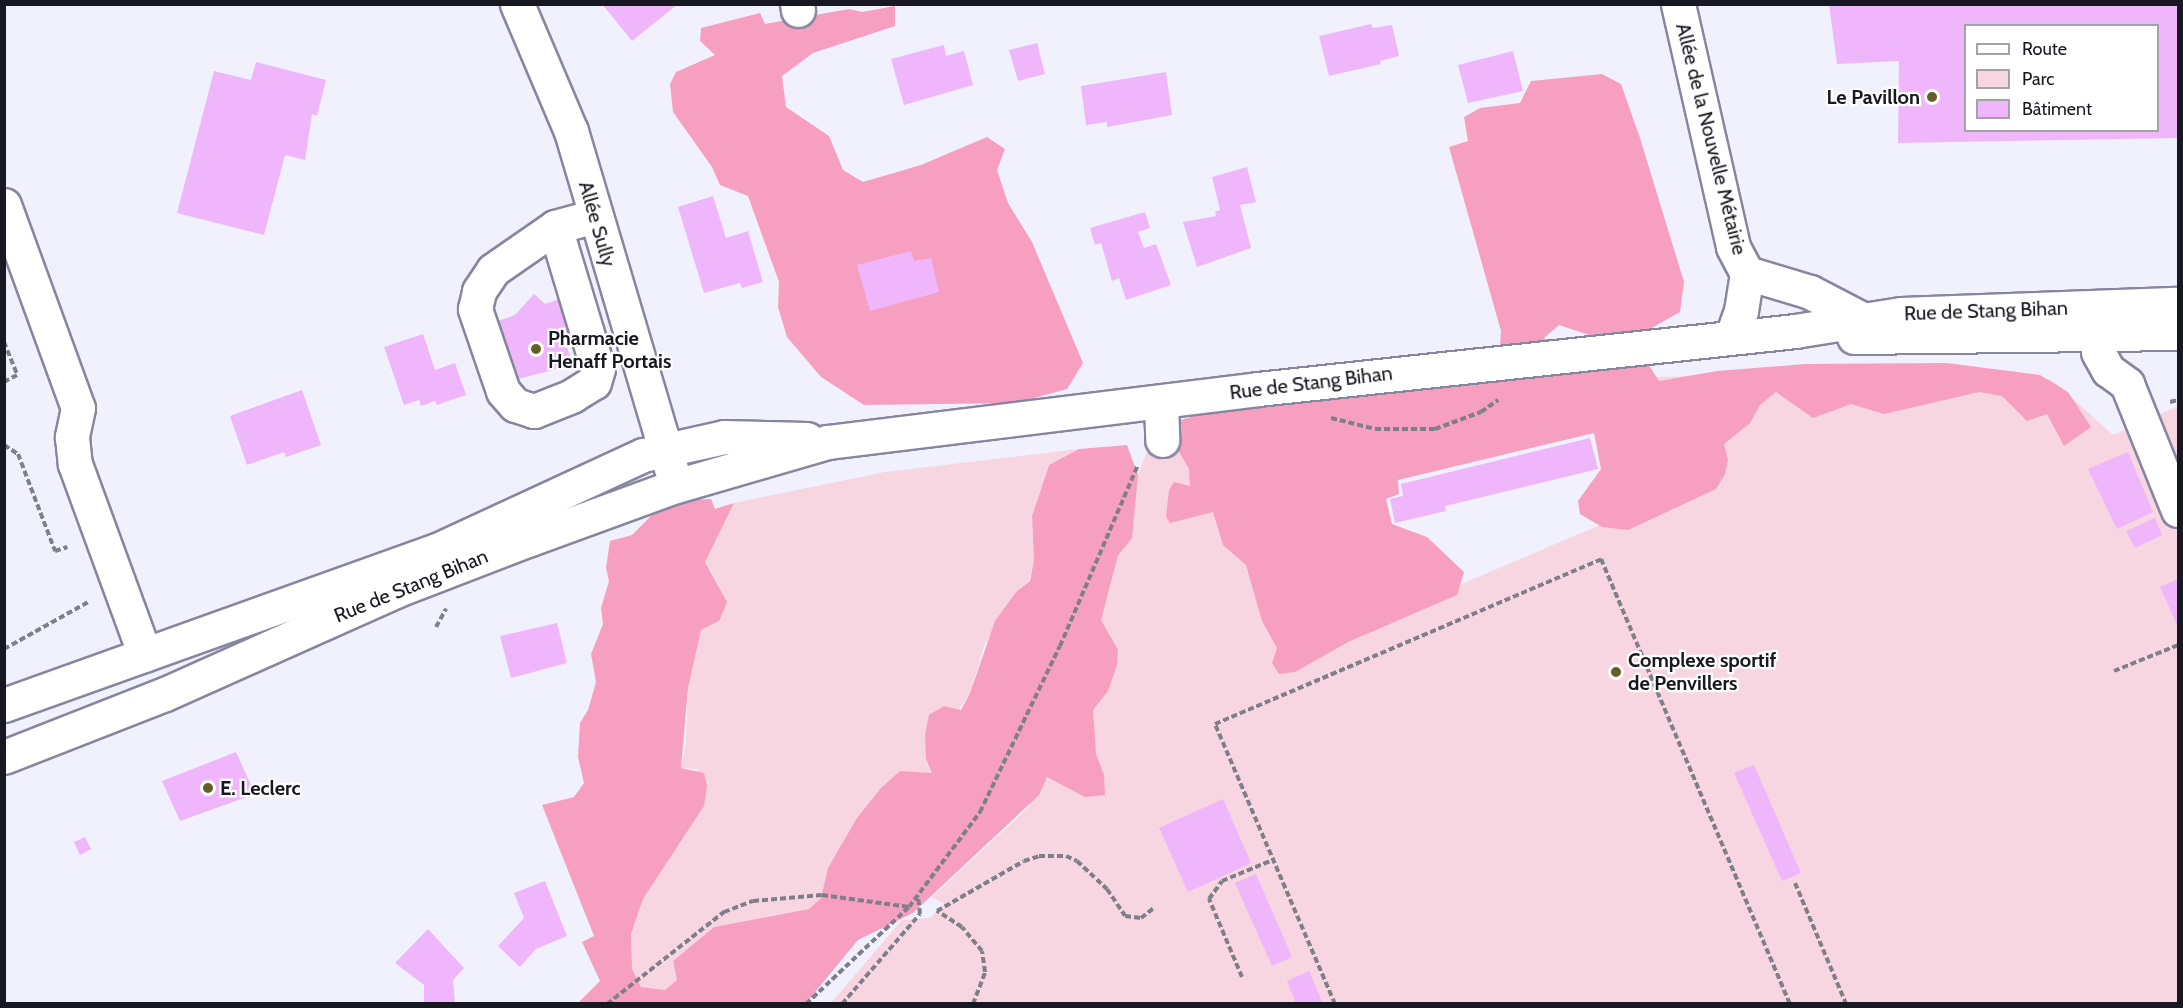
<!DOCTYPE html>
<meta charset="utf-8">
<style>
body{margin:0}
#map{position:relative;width:2183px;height:1008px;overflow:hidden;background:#f1f1fd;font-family:Cabin,sans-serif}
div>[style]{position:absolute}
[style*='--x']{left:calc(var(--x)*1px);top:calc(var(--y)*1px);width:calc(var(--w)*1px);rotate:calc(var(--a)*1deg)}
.green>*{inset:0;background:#f7d5e1}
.forest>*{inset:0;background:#f79fc1}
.building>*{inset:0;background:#efb6fb}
.path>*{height:4px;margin-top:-2px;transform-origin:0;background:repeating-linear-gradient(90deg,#7f7f8a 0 6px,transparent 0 9px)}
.roads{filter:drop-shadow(2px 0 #86869f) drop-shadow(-2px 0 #86869f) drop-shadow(0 2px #86869f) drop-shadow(0 -2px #86869f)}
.minor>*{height:33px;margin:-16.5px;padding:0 16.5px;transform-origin:16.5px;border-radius:16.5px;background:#fff}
.dots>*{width:16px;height:16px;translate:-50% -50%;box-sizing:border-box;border:3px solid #fff;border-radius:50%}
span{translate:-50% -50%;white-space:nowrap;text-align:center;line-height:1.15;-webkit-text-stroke:4.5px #fff;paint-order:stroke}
.poi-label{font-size:20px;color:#181822;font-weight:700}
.right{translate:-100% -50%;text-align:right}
.left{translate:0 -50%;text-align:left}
.street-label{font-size:20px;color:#181822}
.frame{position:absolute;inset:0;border:6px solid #181822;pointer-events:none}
.legend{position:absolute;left:1964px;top:24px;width:195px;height:108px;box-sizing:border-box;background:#fff;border:2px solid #a3a3a7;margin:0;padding:8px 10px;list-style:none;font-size:18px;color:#181822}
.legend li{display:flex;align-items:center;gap:12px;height:30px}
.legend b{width:30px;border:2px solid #a3a3a7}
</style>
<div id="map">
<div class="green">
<div style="clip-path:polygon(1921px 368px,2012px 371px,2052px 380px,2113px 435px,2178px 406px,2178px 1003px,830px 1004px,902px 920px,930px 918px,944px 904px,932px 897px,1029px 807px,1045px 693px,1151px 443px,1204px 434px,1307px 650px,1614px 519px,1634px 378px)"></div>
<div style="clip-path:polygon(1079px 449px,1049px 465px,1032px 516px,1034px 560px,1029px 581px,1016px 592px,984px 646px,970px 693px,926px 759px,933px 774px,900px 771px,824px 888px,821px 898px,809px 909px,714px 927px,673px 961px,677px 980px,665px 990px,641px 987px,632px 969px,631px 934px,643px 899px,693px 823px,697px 769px,681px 768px,686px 743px,688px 688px,701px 630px,719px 621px,719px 585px,705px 562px,734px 503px,885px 472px)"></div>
</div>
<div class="forest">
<div style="clip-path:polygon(895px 6px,895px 26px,813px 53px,782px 76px,786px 107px,829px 136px,843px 170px,863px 182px,921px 165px,987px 137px,1005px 149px,997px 170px,1008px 203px,1032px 242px,1083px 363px,1067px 389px,1016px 403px,864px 405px,821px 377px,787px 337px,778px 307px,779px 282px,748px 196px,720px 185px,712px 167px,673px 112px,670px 84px,676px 72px,715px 55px,700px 41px,701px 28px,760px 13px,765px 24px,849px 9px,862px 12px)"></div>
<div style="clip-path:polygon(1602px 74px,1621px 84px,1640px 138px,1684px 282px,1680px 312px,1641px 334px,1598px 338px,1559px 325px,1544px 338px,1581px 358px,1641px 353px,1659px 381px,1717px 371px,1805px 364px,1947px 363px,2040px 375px,2068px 392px,2091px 427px,2064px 446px,2047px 414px,2027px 421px,2002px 396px,1979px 392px,1884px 414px,1851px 404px,1813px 418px,1776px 392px,1760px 405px,1750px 423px,1724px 444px,1728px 460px,1725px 474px,1716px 489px,1628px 530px,1602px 527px,1580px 514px,1578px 501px,1601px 469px,1594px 433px,1398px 480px,1399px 494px,1386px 499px,1392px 524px,1427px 537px,1464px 572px,1457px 595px,1348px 642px,1295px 672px,1279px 674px,1272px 663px,1277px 648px,1262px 621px,1246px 565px,1223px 545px,1213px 512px,1170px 523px,1166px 517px,1169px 490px,1174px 482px,1190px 486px,1189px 469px,1178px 450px,1181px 420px,1237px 403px,1498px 374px,1501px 331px,1449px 147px,1468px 141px,1464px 117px,1480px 108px,1520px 103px,1531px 81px)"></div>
<div style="clip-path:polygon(1127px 445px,1138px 475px,1132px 538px,1118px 555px,1101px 620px,1118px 650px,1117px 665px,1108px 691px,1093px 710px,1096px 754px,1104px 775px,1105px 795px,1085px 797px,1047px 777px,1039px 795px,913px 913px,858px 940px,806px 1003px,578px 1003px,600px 981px,582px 942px,594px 936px,542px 805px,574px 797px,584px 783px,578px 757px,580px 723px,588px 710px,596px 682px,591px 654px,603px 624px,601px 608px,609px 581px,606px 568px,610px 541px,632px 535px,659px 508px,682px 500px,711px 499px,715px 509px,734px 503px,705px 562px,727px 602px,719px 621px,701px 630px,688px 688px,681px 768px,704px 773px,707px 786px,704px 806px,643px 899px,631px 934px,632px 969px,641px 987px,665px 990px,677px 980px,673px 961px,714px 927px,809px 909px,821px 898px,828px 868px,857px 818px,881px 788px,900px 771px,932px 773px,926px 759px,925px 735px,929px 715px,944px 706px,961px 710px,970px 693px,995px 621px,1016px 592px,1030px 581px,1034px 560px,1032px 516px,1049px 465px,1079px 449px)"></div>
</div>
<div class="building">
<div style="clip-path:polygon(602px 4px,678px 4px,632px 41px)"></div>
<div style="clip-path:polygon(evenodd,1829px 4px,2178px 4px,2178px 138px,1898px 143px,1899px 61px,1837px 64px,1829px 4px,1966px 26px,2158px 26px,2158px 130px,1966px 130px,1966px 26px)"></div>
<div style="clip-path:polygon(1371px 24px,1373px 28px,1392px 25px,1399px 56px,1380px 61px,1381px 64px,1329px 76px,1319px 36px)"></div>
<div style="clip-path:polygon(1037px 43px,1045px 74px,1018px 81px,1009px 50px)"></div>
<div style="clip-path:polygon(944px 45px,946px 56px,964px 51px,973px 85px,904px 105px,891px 59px)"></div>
<div style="clip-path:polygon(1513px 51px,1523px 91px,1468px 103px,1458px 65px)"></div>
<div style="clip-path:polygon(256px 62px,326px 80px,317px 116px,312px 114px,305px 160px,285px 155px,264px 235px,177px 213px,214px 71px,251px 80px)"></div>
<div style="clip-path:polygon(1166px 72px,1172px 115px,1107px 127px,1107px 122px,1086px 125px,1081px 86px)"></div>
<div style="clip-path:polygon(1247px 167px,1256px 202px,1240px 205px,1251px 248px,1197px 267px,1183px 222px,1216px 216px,1215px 212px,1220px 210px,1212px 177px)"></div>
<div style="clip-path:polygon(713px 196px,726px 238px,748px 231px,763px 282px,742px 288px,740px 283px,704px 293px,678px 207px)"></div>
<div style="clip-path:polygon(1145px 212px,1150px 228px,1138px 232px,1144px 248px,1156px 244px,1171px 285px,1126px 300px,1119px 278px,1112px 281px,1101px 243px,1095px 245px,1090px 228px)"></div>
<div style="clip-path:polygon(911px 251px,914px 261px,931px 258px,939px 292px,870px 311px,857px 265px)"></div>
<div style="clip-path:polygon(534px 294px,545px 304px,565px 297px,578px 340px,566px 344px,571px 359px,561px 368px,510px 381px,489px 324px,515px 315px)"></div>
<div style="clip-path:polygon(423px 334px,435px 370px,455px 363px,466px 395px,437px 405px,435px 401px,421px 406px,419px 400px,404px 405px,384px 347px)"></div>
<div style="clip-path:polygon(302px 390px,321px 445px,286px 457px,284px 452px,247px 465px,230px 416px)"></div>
<div style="clip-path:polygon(1590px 438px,1598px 469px,1445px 506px,1446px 511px,1395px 523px,1390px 499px,1403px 496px,1401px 484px)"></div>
<div style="clip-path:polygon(2128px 452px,2153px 512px,2117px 529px,2088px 469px)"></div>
<div style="clip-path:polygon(2155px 518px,2162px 535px,2135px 548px,2126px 531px)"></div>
<div style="clip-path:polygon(2178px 579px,2178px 627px,2160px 587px)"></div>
<div style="clip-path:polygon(557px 623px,567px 663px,511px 678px,500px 636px)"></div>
<div style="clip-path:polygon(236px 752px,255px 794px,180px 821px,162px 781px)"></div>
<div style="clip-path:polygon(1754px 765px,1801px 873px,1782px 881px,1734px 773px)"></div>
<div style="clip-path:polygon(1223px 799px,1251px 863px,1188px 892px,1159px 828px)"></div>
<div style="clip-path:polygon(85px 837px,91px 849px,80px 855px,74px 842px)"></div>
<div style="clip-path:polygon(1256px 874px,1292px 957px,1272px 966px,1235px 883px)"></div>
<div style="clip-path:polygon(545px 881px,567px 936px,536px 949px,520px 967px,498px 946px,524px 918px,514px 893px)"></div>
<div style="clip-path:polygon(428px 929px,464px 968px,453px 980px,455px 1004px,424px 1004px,424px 985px,395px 963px)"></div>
<div style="clip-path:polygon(1309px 971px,1323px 1004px,1296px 1004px,1287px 981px)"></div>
</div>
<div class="path">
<div style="--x:4;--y:342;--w:35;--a:68"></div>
<div style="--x:17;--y:375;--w:15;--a:152"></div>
<div style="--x:2170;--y:402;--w:8;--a:-14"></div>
<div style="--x:1331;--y:418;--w:45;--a:14"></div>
<div style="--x:1375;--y:429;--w:60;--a:0"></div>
<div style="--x:1435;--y:429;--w:49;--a:-20.3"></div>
<div style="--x:1481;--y:412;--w:21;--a:-35"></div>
<div style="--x:4;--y:445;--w:17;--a:33"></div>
<div style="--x:18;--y:454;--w:104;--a:69.1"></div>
<div style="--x:55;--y:551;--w:13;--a:-18"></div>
<div style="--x:436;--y:627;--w:21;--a:-61"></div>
<div style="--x:4;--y:649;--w:96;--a:-29.2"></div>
<div style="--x:2114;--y:671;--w:69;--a:-22.1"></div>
<div style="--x:1795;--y:883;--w:131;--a:67.1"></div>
<div style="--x:1242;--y:977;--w:85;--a:-112.9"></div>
<div style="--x:1209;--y:899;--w:22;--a:-54"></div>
<div style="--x:1222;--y:881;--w:57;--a:-22.5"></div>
<div style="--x:607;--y:1004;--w:149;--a:-38.2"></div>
<div style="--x:724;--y:912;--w:31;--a:-21"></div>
<div style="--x:753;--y:901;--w:69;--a:-5"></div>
<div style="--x:822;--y:895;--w:88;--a:7.9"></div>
<div style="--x:806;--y:1004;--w:141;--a:-43.3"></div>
<div style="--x:909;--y:907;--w:119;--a:-53.2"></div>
<div style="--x:980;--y:812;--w:184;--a:-64.3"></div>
<div style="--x:1060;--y:646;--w:197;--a:-66.7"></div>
<div style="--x:842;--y:1004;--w:119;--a:-49.1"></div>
<div style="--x:920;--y:914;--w:18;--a:-96"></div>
<div style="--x:973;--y:1004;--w:34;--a:-69"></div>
<div style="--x:985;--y:972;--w:21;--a:-98"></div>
<div style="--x:982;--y:951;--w:31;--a:-130"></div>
<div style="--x:962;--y:927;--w:30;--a:-147"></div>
<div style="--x:937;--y:911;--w:100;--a:-29.9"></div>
<div style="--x:1024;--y:861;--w:16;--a:-18"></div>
<div style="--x:1039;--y:856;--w:27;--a:0"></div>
<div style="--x:1066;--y:856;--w:12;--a:24"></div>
<div style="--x:1077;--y:861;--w:41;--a:43"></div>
<div style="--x:1107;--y:889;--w:32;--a:56"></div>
<div style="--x:1125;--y:916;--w:16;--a:7"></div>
<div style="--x:1141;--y:918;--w:16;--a:-38"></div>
<div style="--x:1335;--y:1004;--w:305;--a:-113.2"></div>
<div style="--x:1215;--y:724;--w:420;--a:-23.1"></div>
<div style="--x:1601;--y:559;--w:483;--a:67"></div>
</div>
<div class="roads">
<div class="minor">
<div style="--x:517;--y:4;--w:138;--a:67"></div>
<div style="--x:571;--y:131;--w:352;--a:73.5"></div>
<div style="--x:797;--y:4;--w:6;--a:81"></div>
<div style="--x:1678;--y:4;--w:249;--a:77.2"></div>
<div style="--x:1733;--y:247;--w:30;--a:62"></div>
<div style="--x:1747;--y:273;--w:38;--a:99"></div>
<div style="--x:1741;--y:311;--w:27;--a:110"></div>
<div style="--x:4;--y:205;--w:216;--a:70"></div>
<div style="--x:78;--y:408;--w:30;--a:102"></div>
<div style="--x:72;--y:437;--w:27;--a:84"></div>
<div style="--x:75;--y:464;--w:203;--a:69.9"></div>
<div style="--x:555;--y:227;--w:148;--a:73.2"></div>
<div style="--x:598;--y:369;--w:14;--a:107"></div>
<div style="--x:594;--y:382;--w:26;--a:148"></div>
<div style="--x:572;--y:396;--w:41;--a:158.5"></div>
<div style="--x:534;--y:411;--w:20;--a:-162"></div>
<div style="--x:515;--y:405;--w:18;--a:-131"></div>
<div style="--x:503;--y:391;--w:87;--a:-108.9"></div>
<div style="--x:475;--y:309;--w:18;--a:-77"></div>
<div style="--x:479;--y:291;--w:25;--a:-56"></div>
<div style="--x:493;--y:270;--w:75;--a:-34.7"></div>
<div style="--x:555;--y:227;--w:41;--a:-15.4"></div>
<div style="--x:1747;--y:273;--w:66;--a:16.8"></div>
<div style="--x:1810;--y:292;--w:59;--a:27.4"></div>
<div style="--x:2095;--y:314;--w:38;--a:85"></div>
<div style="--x:2098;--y:352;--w:21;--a:61"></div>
<div style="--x:2108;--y:370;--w:24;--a:36"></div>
<div style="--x:2127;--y:384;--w:136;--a:68"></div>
<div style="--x:1854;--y:337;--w:324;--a:-0.7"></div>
<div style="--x:1161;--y:402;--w:38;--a:88"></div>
<div style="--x:4;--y:705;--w:458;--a:-19.7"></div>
<div style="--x:435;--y:551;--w:229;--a:-24.8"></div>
<div style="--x:643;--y:455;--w:83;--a:-12.5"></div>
<div style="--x:724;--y:437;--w:83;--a:1.4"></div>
<div style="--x:4;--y:757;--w:173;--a:-21.4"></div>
<div style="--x:165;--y:694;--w:252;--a:-24.1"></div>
<div style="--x:395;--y:591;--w:145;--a:-21.1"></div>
<div style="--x:530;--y:539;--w:155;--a:-20"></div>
<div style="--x:676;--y:486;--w:157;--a:-16.2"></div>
<div style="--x:827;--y:442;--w:434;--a:-7"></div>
<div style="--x:1258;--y:389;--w:540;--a:-6.16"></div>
<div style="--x:1795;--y:331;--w:107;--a:-9.1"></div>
<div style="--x:1901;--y:314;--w:277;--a:-2.1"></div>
</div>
</div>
<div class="dots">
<div style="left:1932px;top:97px;background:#665d29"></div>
<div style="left:536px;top:349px;background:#665d29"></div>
<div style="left:1616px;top:672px;background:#665d29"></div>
<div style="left:208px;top:788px;background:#665d29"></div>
</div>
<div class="poi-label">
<span class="right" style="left:1920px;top:97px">Le Pavillon</span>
<span class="left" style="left:548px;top:350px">Pharmacie<br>Henaff Portais</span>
<span class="left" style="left:1628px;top:672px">Complexe sportif<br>de Penvillers</span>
<span class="left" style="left:220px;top:788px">E. Leclerc</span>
</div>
<div class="street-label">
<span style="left:1711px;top:139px;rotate:76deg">Allée de la Nouvelle Métairie</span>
<span style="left:597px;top:224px;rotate:74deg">Allée Sully</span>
<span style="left:1986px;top:311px;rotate:-2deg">Rue de Stang Bihan</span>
<span style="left:1311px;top:383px;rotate:-7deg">Rue de Stang Bihan</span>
<span style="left:411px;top:586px;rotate:-22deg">Rue de Stang Bihan</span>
</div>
<div class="frame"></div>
<ul class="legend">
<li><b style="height:8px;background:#fff"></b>Route</li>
<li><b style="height:16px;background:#f7d5e1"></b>Parc</li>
<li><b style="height:16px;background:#efb6fb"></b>Bâtiment</li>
</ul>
</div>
